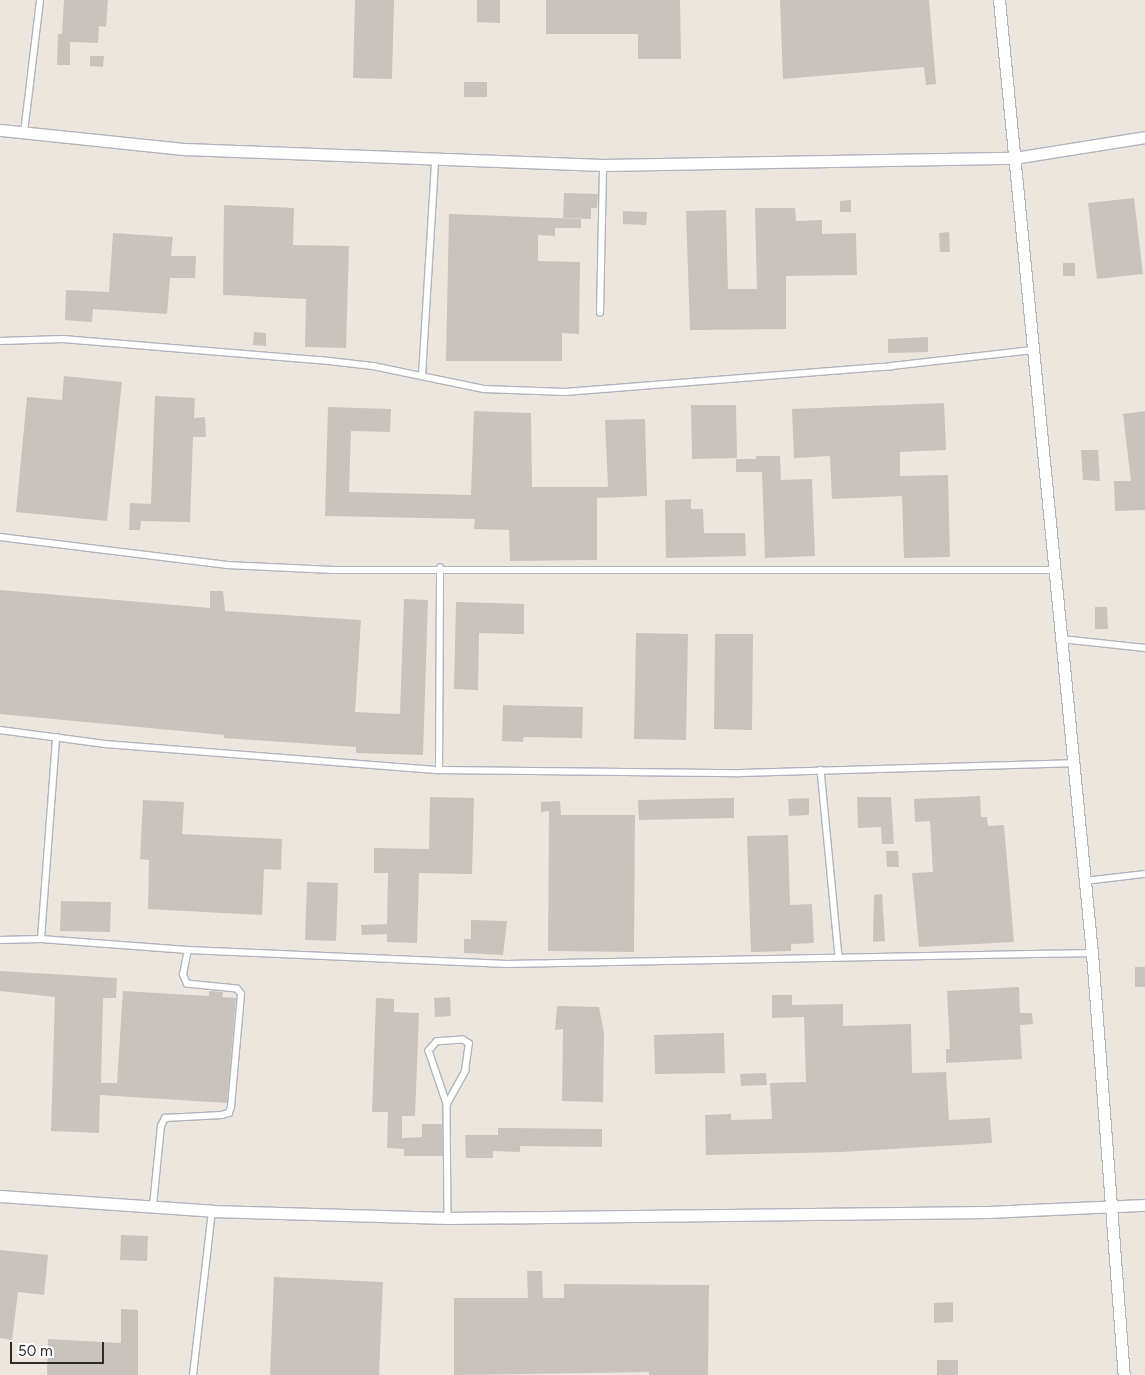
<!DOCTYPE html>
<style>
body{margin:0}
#map{position:relative;width:1145px;height:1375px;overflow:hidden;background:#ede6de;font-family:Figtree,sans-serif}
div>[style]{position:absolute}
[style*='--x']{left:calc(var(--x)*1px);top:calc(var(--y)*1px);width:calc(var(--w)*1px);rotate:calc(var(--a)*1deg)}
.building>*{inset:0;background:#c8c3bd}
.roads{filter:drop-shadow(1px 0 #b1b4bf) drop-shadow(-1px 0 #b1b4bf) drop-shadow(0 1px #b1b4bf) drop-shadow(0 -1px #b1b4bf)}
.service>*{height:5.5px;margin:-2.75px;padding:0 2.75px;transform-origin:2.75px;border-radius:2.75px;background:#fff}
.minor>*{height:11px;margin:-5.5px;padding:0 5.5px;transform-origin:5.5px;border-radius:5.5px;background:#fff}
span{translate:-50% -50%;white-space:nowrap;text-align:center;line-height:1.15;-webkit-text-stroke:4.5px #fff;paint-order:stroke}
.scale{position:absolute;left:10px;top:1342px;width:94px;height:22px;box-sizing:border-box;border:2px solid #2b2b2b;border-top:0;padding-left:6px;font-size:15px;line-height:18px;white-space:nowrap;color:#2b2b2b;-webkit-text-stroke:4px #fff;paint-order:stroke}
</style>
<div id="map">
<div class="building">
<div style="clip-path:polygon(64px 0,108px 0,106px 27px,99px 26px,98px 43px,70px 42px,70px 65px,57px 65px,58px 34px,62px 34px)"></div>
<div style="clip-path:polygon(355px 0,394px 0,392px 79px,353px 78px)"></div>
<div style="clip-path:polygon(477px 0,500px 0,500px 23px,477px 22px)"></div>
<div style="clip-path:polygon(546px 0,680px 0,681px 59px,638px 59px,638px 34px,546px 34px)"></div>
<div style="clip-path:polygon(780px 0,929px 0,936px 84px,926px 85px,924px 67px,783px 79px)"></div>
<div style="clip-path:polygon(90px 56px,104px 56px,103px 67px,90px 66px)"></div>
<div style="clip-path:polygon(464px 82px,487px 82px,487px 97px,464px 97px)"></div>
<div style="clip-path:polygon(564px 193px,598px 194px,597px 208px,591px 208px,591px 219px,563px 218px)"></div>
<div style="clip-path:polygon(1134px 198px,1143px 274px,1097px 279px,1088px 203px)"></div>
<div style="clip-path:polygon(851px 200px,851px 212px,840px 212px,840px 201px)"></div>
<div style="clip-path:polygon(224px 205px,294px 208px,293px 245px,349px 246px,346px 348px,305px 347px,306px 299px,223px 295px)"></div>
<div style="clip-path:polygon(755px 208px,795px 208px,796px 221px,822px 220px,822px 234px,856px 233px,857px 275px,786px 276px,786px 329px,690px 330px,686px 211px,726px 210px,728px 289px,757px 289px)"></div>
<div style="clip-path:polygon(623px 211px,647px 212px,646px 225px,623px 224px)"></div>
<div style="clip-path:polygon(449px 214px,581px 219px,581px 228px,555px 228px,555px 236px,538px 235px,538px 261px,580px 262px,579px 334px,562px 333px,562px 361px,446px 361px)"></div>
<div style="clip-path:polygon(949px 232px,950px 252px,940px 252px,939px 233px)"></div>
<div style="clip-path:polygon(113px 233px,173px 237px,171px 256px,196px 256px,195px 278px,170px 278px,167px 314px,93px 309px,92px 322px,65px 320px,66px 290px,109px 292px)"></div>
<div style="clip-path:polygon(1063px 263px,1075px 263px,1075px 276px,1063px 276px)"></div>
<div style="clip-path:polygon(254px 332px,266px 333px,266px 346px,253px 345px)"></div>
<div style="clip-path:polygon(928px 337px,928px 352px,888px 353px,888px 339px)"></div>
<div style="clip-path:polygon(64px 376px,122px 382px,107px 521px,16px 512px,27px 397px,62px 400px)"></div>
<div style="clip-path:polygon(155px 396px,195px 398px,194px 418px,205px 417px,206px 437px,193px 437px,190px 522px,141px 521px,140px 530px,129px 530px,130px 503px,151px 504px)"></div>
<div style="clip-path:polygon(944px 403px,946px 450px,900px 452px,900px 476px,948px 475px,950px 557px,904px 558px,902px 496px,832px 499px,830px 456px,794px 458px,792px 409px)"></div>
<div style="clip-path:polygon(691px 405px,736px 405px,737px 458px,692px 459px)"></div>
<div style="clip-path:polygon(328px 407px,391px 409px,390px 432px,351px 431px,349px 492px,471px 495px,474px 411px,531px 413px,532px 487px,608px 487px,605px 420px,645px 419px,647px 496px,597px 498px,597px 560px,510px 561px,509px 530px,474px 529px,475px 519px,325px 516px)"></div>
<div style="clip-path:polygon(1145px 411px,1145px 510px,1115px 511px,1114px 481px,1131px 481px,1123px 414px)"></div>
<div style="clip-path:polygon(1081px 450px,1098px 450px,1100px 481px,1083px 480px)"></div>
<div style="clip-path:polygon(756px 456px,780px 456px,781px 480px,812px 479px,815px 556px,765px 558px,762px 472px,736px 472px,736px 459px,756px 459px)"></div>
<div style="clip-path:polygon(691px 499px,691px 509px,703px 509px,704px 533px,745px 533px,746px 556px,666px 558px,665px 500px)"></div>
<div style="clip-path:polygon(0 590px,210px 608px,210px 591px,223px 591px,225px 611px,361px 620px,355px 712px,400px 714px,404px 599px,428px 600px,423px 755px,356px 753px,356px 747px,224px 738px,224px 735px,0 714px)"></div>
<div style="clip-path:polygon(456px 602px,524px 604px,524px 634px,479px 633px,478px 690px,454px 689px)"></div>
<div style="clip-path:polygon(1095px 607px,1107px 607px,1108px 629px,1095px 629px)"></div>
<div style="clip-path:polygon(636px 633px,688px 634px,686px 740px,634px 739px)"></div>
<div style="clip-path:polygon(715px 634px,753px 634px,752px 730px,714px 729px)"></div>
<div style="clip-path:polygon(503px 705px,583px 707px,582px 738px,524px 737px,523px 742px,502px 741px)"></div>
<div style="clip-path:polygon(980px 796px,981px 817px,987px 817px,988px 826px,1004px 825px,1014px 942px,919px 947px,912px 873px,933px 872px,930px 821px,915px 822px,914px 799px)"></div>
<div style="clip-path:polygon(430px 797px,474px 798px,472px 874px,419px 873px,417px 943px,387px 942px,387px 934px,362px 935px,361px 925px,387px 924px,388px 873px,374px 873px,374px 848px,429px 849px)"></div>
<div style="clip-path:polygon(857px 797px,891px 797px,894px 844px,882px 844px,881px 827px,858px 828px)"></div>
<div style="clip-path:polygon(734px 798px,734px 818px,639px 820px,638px 800px)"></div>
<div style="clip-path:polygon(809px 798px,809px 815px,789px 816px,788px 799px)"></div>
<div style="clip-path:polygon(143px 800px,184px 802px,182px 834px,282px 839px,281px 870px,264px 869px,262px 915px,148px 909px,149px 860px,140px 859px)"></div>
<div style="clip-path:polygon(560px 801px,561px 815px,635px 815px,634px 952px,548px 951px,549px 811px,541px 812px,541px 802px)"></div>
<div style="clip-path:polygon(788px 835px,790px 905px,812px 904px,814px 943px,791px 944px,791px 951px,751px 952px,747px 836px)"></div>
<div style="clip-path:polygon(886px 851px,898px 851px,899px 867px,887px 867px)"></div>
<div style="clip-path:polygon(307px 882px,338px 883px,336px 941px,305px 940px)"></div>
<div style="clip-path:polygon(882px 894px,885px 941px,873px 942px,874px 895px)"></div>
<div style="clip-path:polygon(61px 901px,111px 902px,110px 932px,60px 931px)"></div>
<div style="clip-path:polygon(471px 920px,507px 921px,503px 955px,464px 953px,464px 939px,471px 939px)"></div>
<div style="clip-path:polygon(1135px 967px,1145px 967px,1145px 987px,1135px 987px)"></div>
<div style="clip-path:polygon(0 971px,117px 978px,116px 998px,103px 998px,101px 1083px,117px 1083px,123px 991px,209px 996px,209px 991px,223px 992px,222px 997px,236px 998px,227px 1103px,100px 1095px,99px 1133px,51px 1131px,55px 997px,0 991px)"></div>
<div style="clip-path:polygon(1019px 987px,1020px 1013px,1032px 1013px,1033px 1024px,1020px 1025px,1022px 1059px,946px 1063px,946px 1049px,950px 1049px,947px 991px)"></div>
<div style="clip-path:polygon(772px 995px,792px 995px,792px 1005px,843px 1004px,843px 1026px,911px 1024px,912px 1073px,946px 1072px,949px 1120px,990px 1118px,992px 1143px,841px 1152px,706px 1155px,705px 1115px,731px 1114px,731px 1120px,772px 1119px,770px 1083px,806px 1082px,804px 1017px,772px 1018px)"></div>
<div style="clip-path:polygon(450px 997px,451px 1016px,435px 1017px,434px 998px)"></div>
<div style="clip-path:polygon(376px 998px,394px 999px,394px 1012px,419px 1013px,415px 1116px,402px 1116px,402px 1138px,422px 1137px,422px 1124px,442px 1124px,443px 1156px,404px 1156px,404px 1149px,387px 1148px,388px 1112px,372px 1112px)"></div>
<div style="clip-path:polygon(557px 1006px,599px 1007px,604px 1033px,603px 1102px,562px 1101px,563px 1029px,555px 1030px)"></div>
<div style="clip-path:polygon(724px 1033px,725px 1073px,655px 1074px,654px 1035px)"></div>
<div style="clip-path:polygon(766px 1073px,767px 1085px,741px 1086px,740px 1074px)"></div>
<div style="clip-path:polygon(498px 1128px,602px 1129px,602px 1147px,520px 1146px,520px 1152px,493px 1151px,493px 1158px,466px 1158px,465px 1135px,498px 1135px)"></div>
<div style="clip-path:polygon(121px 1235px,148px 1236px,147px 1261px,120px 1260px)"></div>
<div style="clip-path:polygon(0 1250px,48px 1255px,44px 1295px,18px 1292px,12px 1340px,0 1338px)"></div>
<div style="clip-path:polygon(527px 1271px,542px 1271px,543px 1298px,564px 1298px,564px 1284px,709px 1285px,708px 1375px,649px 1375px,649px 1372px,454px 1375px,454px 1298px,528px 1298px)"></div>
<div style="clip-path:polygon(274px 1277px,383px 1282px,379px 1375px,270px 1375px)"></div>
<div style="clip-path:polygon(953px 1302px,953px 1322px,934px 1323px,934px 1303px)"></div>
<div style="clip-path:polygon(121px 1309px,138px 1310px,138px 1375px,47px 1375px,48px 1339px,121px 1343px)"></div>
<div style="clip-path:polygon(937px 1360px,958px 1360px,958px 1375px,937px 1375px)"></div>
</div>
<div class="roads">
<div class="service">
<div style="--x:24;--y:133;--w:134;--a:-83.1"></div>
<div style="--x:600;--y:313;--w:148;--a:-88.8"></div>
<div style="--x:0;--y:341;--w:63;--a:-1.8"></div>
<div style="--x:63;--y:339;--w:258;--a:4.7"></div>
<div style="--x:320;--y:360;--w:53;--a:6.5"></div>
<div style="--x:373;--y:366;--w:113;--a:11.7"></div>
<div style="--x:484;--y:389;--w:81;--a:2.1"></div>
<div style="--x:565;--y:392;--w:328;--a:-4.5"></div>
<div style="--x:892;--y:366;--w:141;--a:-6.5"></div>
<div style="--x:422;--y:376;--w:215;--a:-86.5"></div>
<div style="--x:0;--y:537;--w:229;--a:7"></div>
<div style="--x:227;--y:565;--w:106;--a:2.7"></div>
<div style="--x:333;--y:570;--w:720;--a:0"></div>
<div style="--x:1062;--y:639;--w:83;--a:6.2"></div>
<div style="--x:0;--y:730;--w:106;--a:7.6"></div>
<div style="--x:105;--y:744;--w:335;--a:4.5"></div>
<div style="--x:439;--y:770;--w:302;--a:0.6"></div>
<div style="--x:741;--y:773;--w:331;--a:-1.7"></div>
<div style="--x:439;--y:770;--w:202;--a:-89.7"></div>
<div style="--x:821;--y:770;--w:188;--a:84.5"></div>
<div style="--x:1085;--y:881;--w:60;--a:-6.7"></div>
<div style="--x:41;--y:939;--w:202;--a:-85.7"></div>
<div style="--x:0;--y:940;--w:41;--a:-1.4"></div>
<div style="--x:41;--y:939;--w:147;--a:4.3"></div>
<div style="--x:188;--y:950;--w:319;--a:2.5"></div>
<div style="--x:507;--y:964;--w:585;--a:-1.08"></div>
<div style="--x:447;--y:1104;--w:38;--a:-61"></div>
<div style="--x:465;--y:1071;--w:27;--a:-82"></div>
<div style="--x:469;--y:1044;--w:7;--a:-146"></div>
<div style="--x:463;--y:1040;--w:26;--a:176"></div>
<div style="--x:437;--y:1042;--w:12;--a:132"></div>
<div style="--x:429;--y:1051;--w:56;--a:71.2"></div>
<div style="--x:447;--y:1104;--w:114;--a:89.5"></div>
<div style="--x:153;--y:1206;--w:80;--a:-84.3"></div>
<div style="--x:161;--y:1126;--w:9;--a:-63"></div>
<div style="--x:165;--y:1118;--w:57;--a:-3"></div>
<div style="--x:222;--y:1115;--w:7;--a:-16"></div>
<div style="--x:229;--y:1113;--w:6;--a:-72"></div>
<div style="--x:231;--y:1107;--w:113;--a:-84.9"></div>
<div style="--x:241;--y:994;--w:6;--a:-129"></div>
<div style="--x:237;--y:989;--w:50;--a:-174.3"></div>
<div style="--x:187;--y:984;--w:10;--a:-114"></div>
<div style="--x:183;--y:975;--w:25;--a:-79"></div>
<div style="--x:193;--y:1375;--w:165;--a:-83.4"></div>
</div>
<div class="minor">
<div style="--x:999;--y:0;--w:958;--a:84.43"></div>
<div style="--x:1092;--y:953;--w:423;--a:85.7"></div>
<div style="--x:0;--y:130;--w:186;--a:5.9"></div>
<div style="--x:185;--y:149;--w:418;--a:2.2"></div>
<div style="--x:603;--y:165;--w:411;--a:-1"></div>
<div style="--x:1014;--y:158;--w:133;--a:-9.1"></div>
<div style="--x:0;--y:1196;--w:213;--a:4"></div>
<div style="--x:212;--y:1211;--w:236;--a:1.7"></div>
<div style="--x:448;--y:1218;--w:540;--a:-0.64"></div>
<div style="--x:988;--y:1212;--w:157;--a:-2.6"></div>
</div>
</div>
<div class="scale">50 m</div>
</div>
